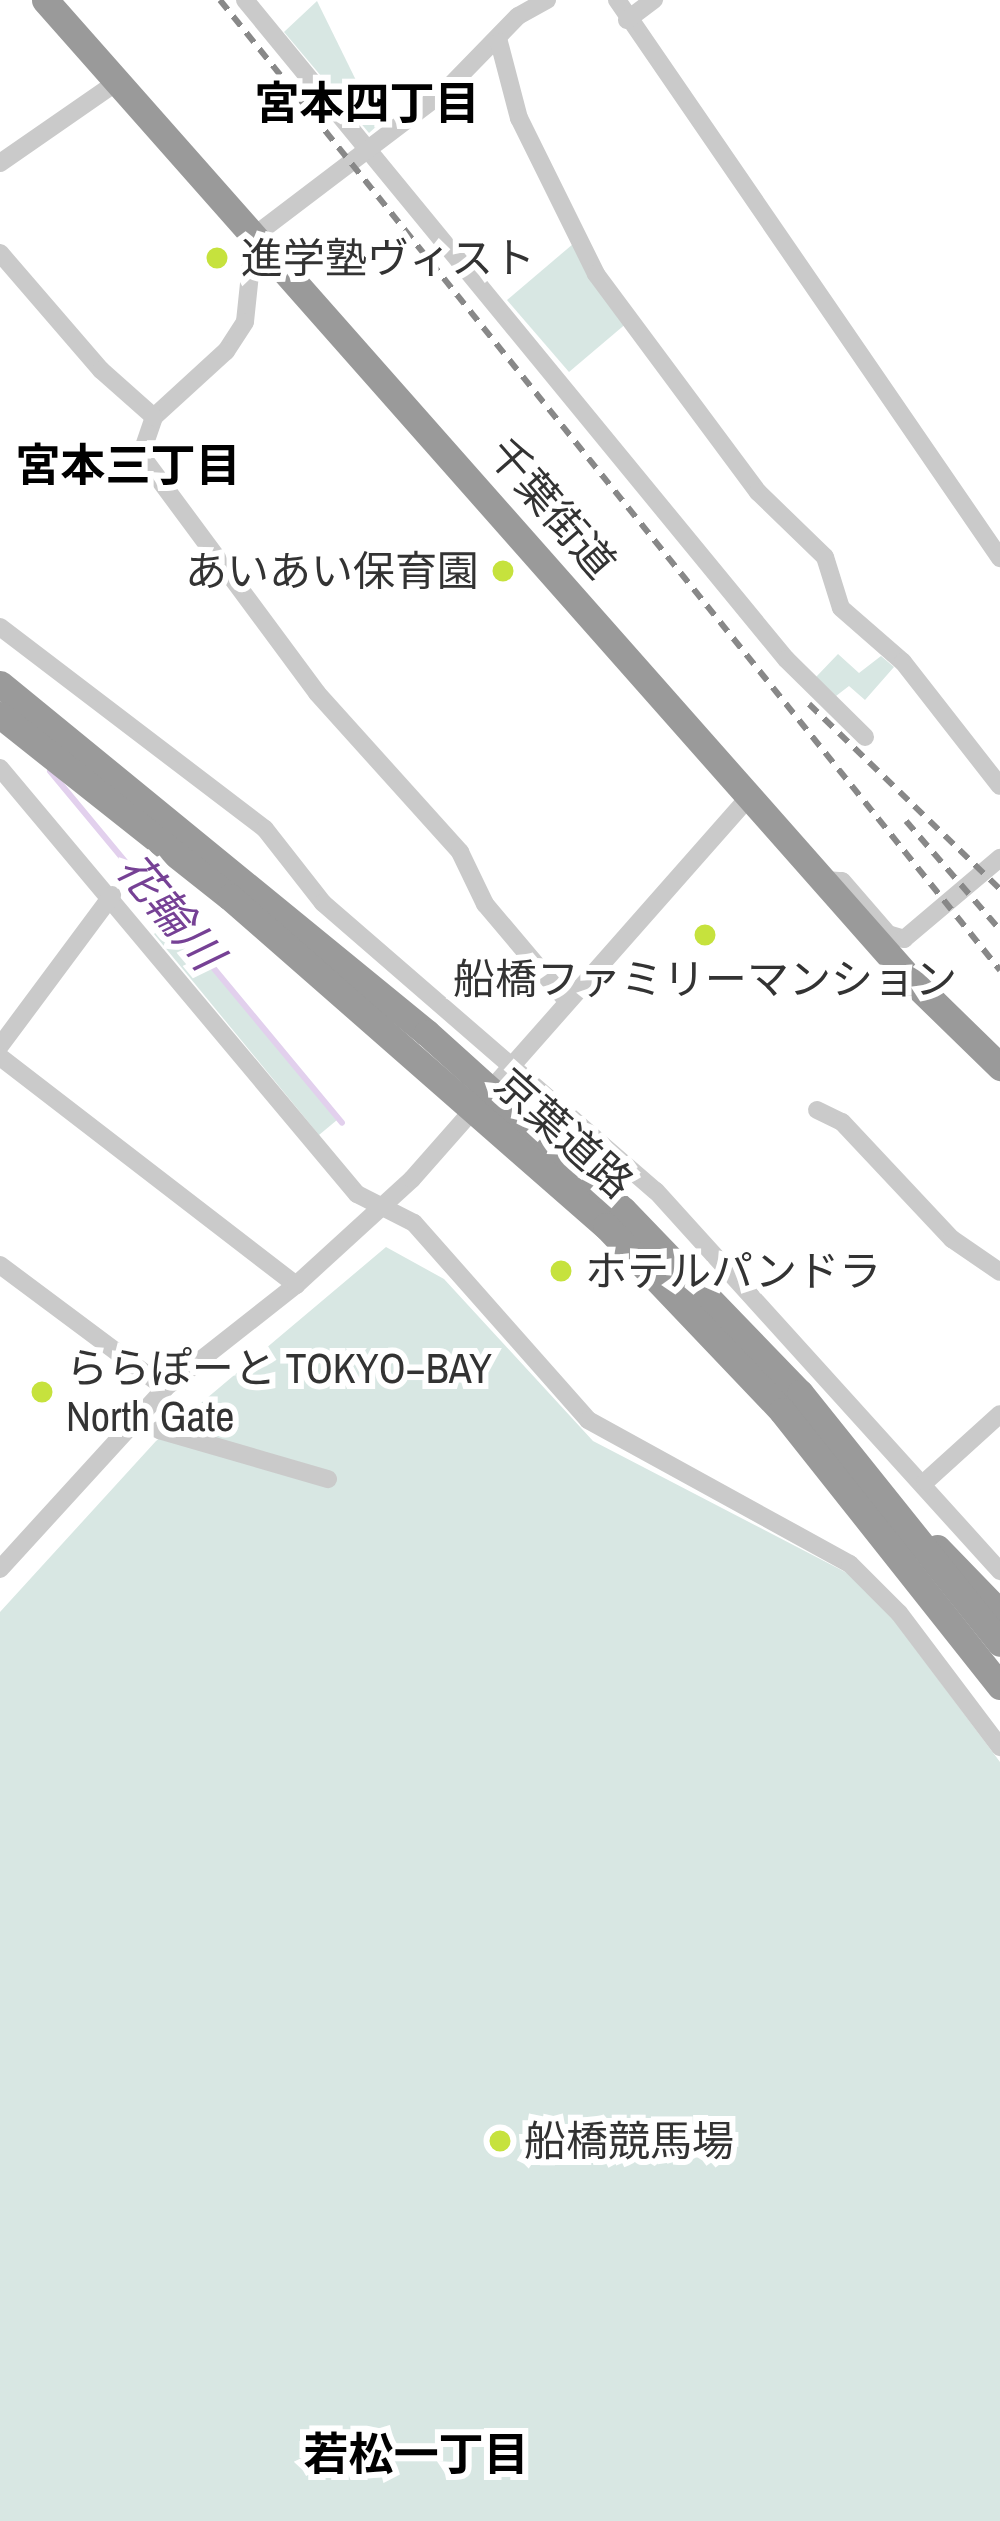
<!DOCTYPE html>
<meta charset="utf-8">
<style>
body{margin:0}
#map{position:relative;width:1000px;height:2521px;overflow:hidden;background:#fff;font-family:"Archivo Narrow","Noto Sans JP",sans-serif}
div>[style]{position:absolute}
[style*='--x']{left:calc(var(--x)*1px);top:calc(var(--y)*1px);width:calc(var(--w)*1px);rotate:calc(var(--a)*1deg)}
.green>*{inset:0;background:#d8e7e3}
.stream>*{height:6px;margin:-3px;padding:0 3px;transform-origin:3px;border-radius:3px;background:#e2d0ed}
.minor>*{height:18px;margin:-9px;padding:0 9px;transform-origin:9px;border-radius:9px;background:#cacaca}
.highway>*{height:27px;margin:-13.5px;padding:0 13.5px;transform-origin:13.5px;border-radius:13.5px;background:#9a9a9a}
.rail>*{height:6px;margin-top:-3px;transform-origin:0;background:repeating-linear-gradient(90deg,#888 0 12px,transparent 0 21px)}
.highway-bridge>*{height:27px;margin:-13.5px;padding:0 13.5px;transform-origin:13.5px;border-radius:13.5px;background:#9a9a9a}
.dots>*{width:33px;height:33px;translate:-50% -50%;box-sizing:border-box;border:6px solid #fff;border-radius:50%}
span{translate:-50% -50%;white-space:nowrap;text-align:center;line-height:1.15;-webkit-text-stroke:12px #fff;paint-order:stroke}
.poi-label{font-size:42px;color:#333}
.left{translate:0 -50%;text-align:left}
.right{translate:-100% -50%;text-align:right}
.street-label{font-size:42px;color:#333}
.neighbourhood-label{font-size:45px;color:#000;font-weight:700}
.water-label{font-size:45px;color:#764195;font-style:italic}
</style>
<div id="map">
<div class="green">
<div style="clip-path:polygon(317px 1px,378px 125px,369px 133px,284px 32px)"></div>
<div style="clip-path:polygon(573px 244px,628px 322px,569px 372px,507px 300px)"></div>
<div style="clip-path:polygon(838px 654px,859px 673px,881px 656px,894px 667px,865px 700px,849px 686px,836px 696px,816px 677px)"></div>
<div style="clip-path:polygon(174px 917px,337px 1120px,319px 1135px,154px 934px)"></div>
<div style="clip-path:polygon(386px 1247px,444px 1279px,593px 1441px,849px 1574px,881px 1603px,1000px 1762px,1000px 2521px,0 2521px,0 1612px,156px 1441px)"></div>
</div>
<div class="stream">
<div style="--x:50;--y:771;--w:457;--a:50.3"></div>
</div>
<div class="minor">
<div style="--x:245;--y:0;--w:853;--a:50.62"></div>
<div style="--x:786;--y:659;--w:111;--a:44.6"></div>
<div style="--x:547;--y:0;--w:33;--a:151"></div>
<div style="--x:518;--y:16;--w:103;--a:134.2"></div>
<div style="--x:446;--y:90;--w:241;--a:142.8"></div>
<div style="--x:254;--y:236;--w:86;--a:96"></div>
<div style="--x:245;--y:322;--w:35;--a:123"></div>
<div style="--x:226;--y:351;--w:98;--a:137.5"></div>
<div style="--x:154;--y:417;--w:40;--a:108.9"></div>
<div style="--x:141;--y:455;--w:296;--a:53.5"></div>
<div style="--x:317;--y:693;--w:214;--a:48"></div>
<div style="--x:460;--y:852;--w:58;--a:64.3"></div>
<div style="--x:485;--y:904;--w:127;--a:49.8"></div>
<div style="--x:617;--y:0;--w:677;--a:55.54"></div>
<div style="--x:627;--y:20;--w:34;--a:-37"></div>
<div style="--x:499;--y:42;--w:79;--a:75.3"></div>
<div style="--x:519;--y:118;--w:174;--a:63.7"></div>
<div style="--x:596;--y:274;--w:272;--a:53.4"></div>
<div style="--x:758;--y:492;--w:93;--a:44.1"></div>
<div style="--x:825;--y:557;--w:53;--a:72.6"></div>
<div style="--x:841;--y:608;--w:82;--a:41.1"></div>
<div style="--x:903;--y:662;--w:157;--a:52"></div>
<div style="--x:0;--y:163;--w:142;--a:-34.7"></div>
<div style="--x:0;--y:253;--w:155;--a:49.2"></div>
<div style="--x:101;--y:370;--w:71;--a:41.6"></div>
<div style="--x:0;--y:627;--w:333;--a:37.3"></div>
<div style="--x:265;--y:829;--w:94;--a:51.9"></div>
<div style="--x:323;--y:903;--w:440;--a:40.9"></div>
<div style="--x:656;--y:1191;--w:513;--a:47.85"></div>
<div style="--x:0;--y:768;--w:556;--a:50.04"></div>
<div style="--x:357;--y:1194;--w:64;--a:27"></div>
<div style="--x:414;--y:1223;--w:263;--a:48.5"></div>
<div style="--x:588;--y:1420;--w:299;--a:28.8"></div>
<div style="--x:850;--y:1564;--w:69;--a:45"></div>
<div style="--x:899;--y:1613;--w:168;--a:53"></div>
<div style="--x:826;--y:880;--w:16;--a:4"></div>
<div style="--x:842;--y:881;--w:70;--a:49"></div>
<div style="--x:888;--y:934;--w:17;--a:17"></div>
<div style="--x:904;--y:939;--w:126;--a:-40.2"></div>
<div style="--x:0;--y:1046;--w:188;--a:-53.4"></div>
<div style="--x:0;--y:1057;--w:374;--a:37.6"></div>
<div style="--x:817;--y:1110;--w:28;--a:26"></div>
<div style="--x:842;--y:1122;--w:161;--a:46.8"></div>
<div style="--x:952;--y:1239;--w:58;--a:34.5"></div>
<div style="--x:0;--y:1265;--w:206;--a:36.7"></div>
<div style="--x:159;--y:1430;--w:176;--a:16.2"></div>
<div style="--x:925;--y:1482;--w:101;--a:-42.2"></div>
<div style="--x:0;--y:1569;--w:245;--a:-47.6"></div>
<div style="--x:165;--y:1388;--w:167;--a:-38.2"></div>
<div style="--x:296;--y:1285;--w:157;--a:-42.4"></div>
<div style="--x:412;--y:1179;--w:509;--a:-48.58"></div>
</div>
<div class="highway">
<div style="--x:45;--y:0;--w:1311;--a:48.53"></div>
<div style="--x:913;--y:982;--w:122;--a:44.3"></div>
<div style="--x:937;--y:1548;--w:91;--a:45.9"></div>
</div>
<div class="rail">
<div style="--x:220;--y:0;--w:1245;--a:51.2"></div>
<div style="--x:809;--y:704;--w:266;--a:44.1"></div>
<div style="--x:906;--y:821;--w:144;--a:49.2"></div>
</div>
<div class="highway-bridge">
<div style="--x:0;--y:684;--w:551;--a:39.26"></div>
<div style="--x:427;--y:1033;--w:264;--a:42.1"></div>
<div style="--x:623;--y:1210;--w:255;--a:46"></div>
<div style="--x:800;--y:1393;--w:320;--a:51.3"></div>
<div style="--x:0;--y:715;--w:293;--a:38.4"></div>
<div style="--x:230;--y:897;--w:500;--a:41.2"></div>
<div style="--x:606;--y:1226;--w:255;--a:46.4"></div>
<div style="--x:782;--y:1411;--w:351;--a:51.6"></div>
</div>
<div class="dots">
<div style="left:217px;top:258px;background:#c6e23d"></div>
<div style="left:503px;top:571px;background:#c6e23d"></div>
<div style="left:705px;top:935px;background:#c6e23d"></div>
<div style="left:561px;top:1271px;background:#c6e23d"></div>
<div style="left:42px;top:1392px;background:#c6e23d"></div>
<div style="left:500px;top:2141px;background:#c6e23d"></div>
</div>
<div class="poi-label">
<span class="left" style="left:241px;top:258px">進学塾ヴィスト</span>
<span class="right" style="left:479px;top:571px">あいあい保育園</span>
<span style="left:705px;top:979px">船橋ファミリーマンション</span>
<span class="left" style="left:585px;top:1271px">ホテルパンドラ</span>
<span class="left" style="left:66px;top:1392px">ららぽーと TOKYO−BAY<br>North Gate</span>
<span class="left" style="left:524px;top:2141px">船橋競馬場</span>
</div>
<div class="street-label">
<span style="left:552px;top:508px;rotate:49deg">千葉街道</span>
<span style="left:564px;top:1133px;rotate:42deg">京葉道路</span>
</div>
<div class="neighbourhood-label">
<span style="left:367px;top:103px">宮本四丁目</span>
<span style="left:128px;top:465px">宮本三丁目</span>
<span style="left:416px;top:2454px">若松一丁目</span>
</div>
<div class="water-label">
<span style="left:170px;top:911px;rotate:50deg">花輪川</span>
</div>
</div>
